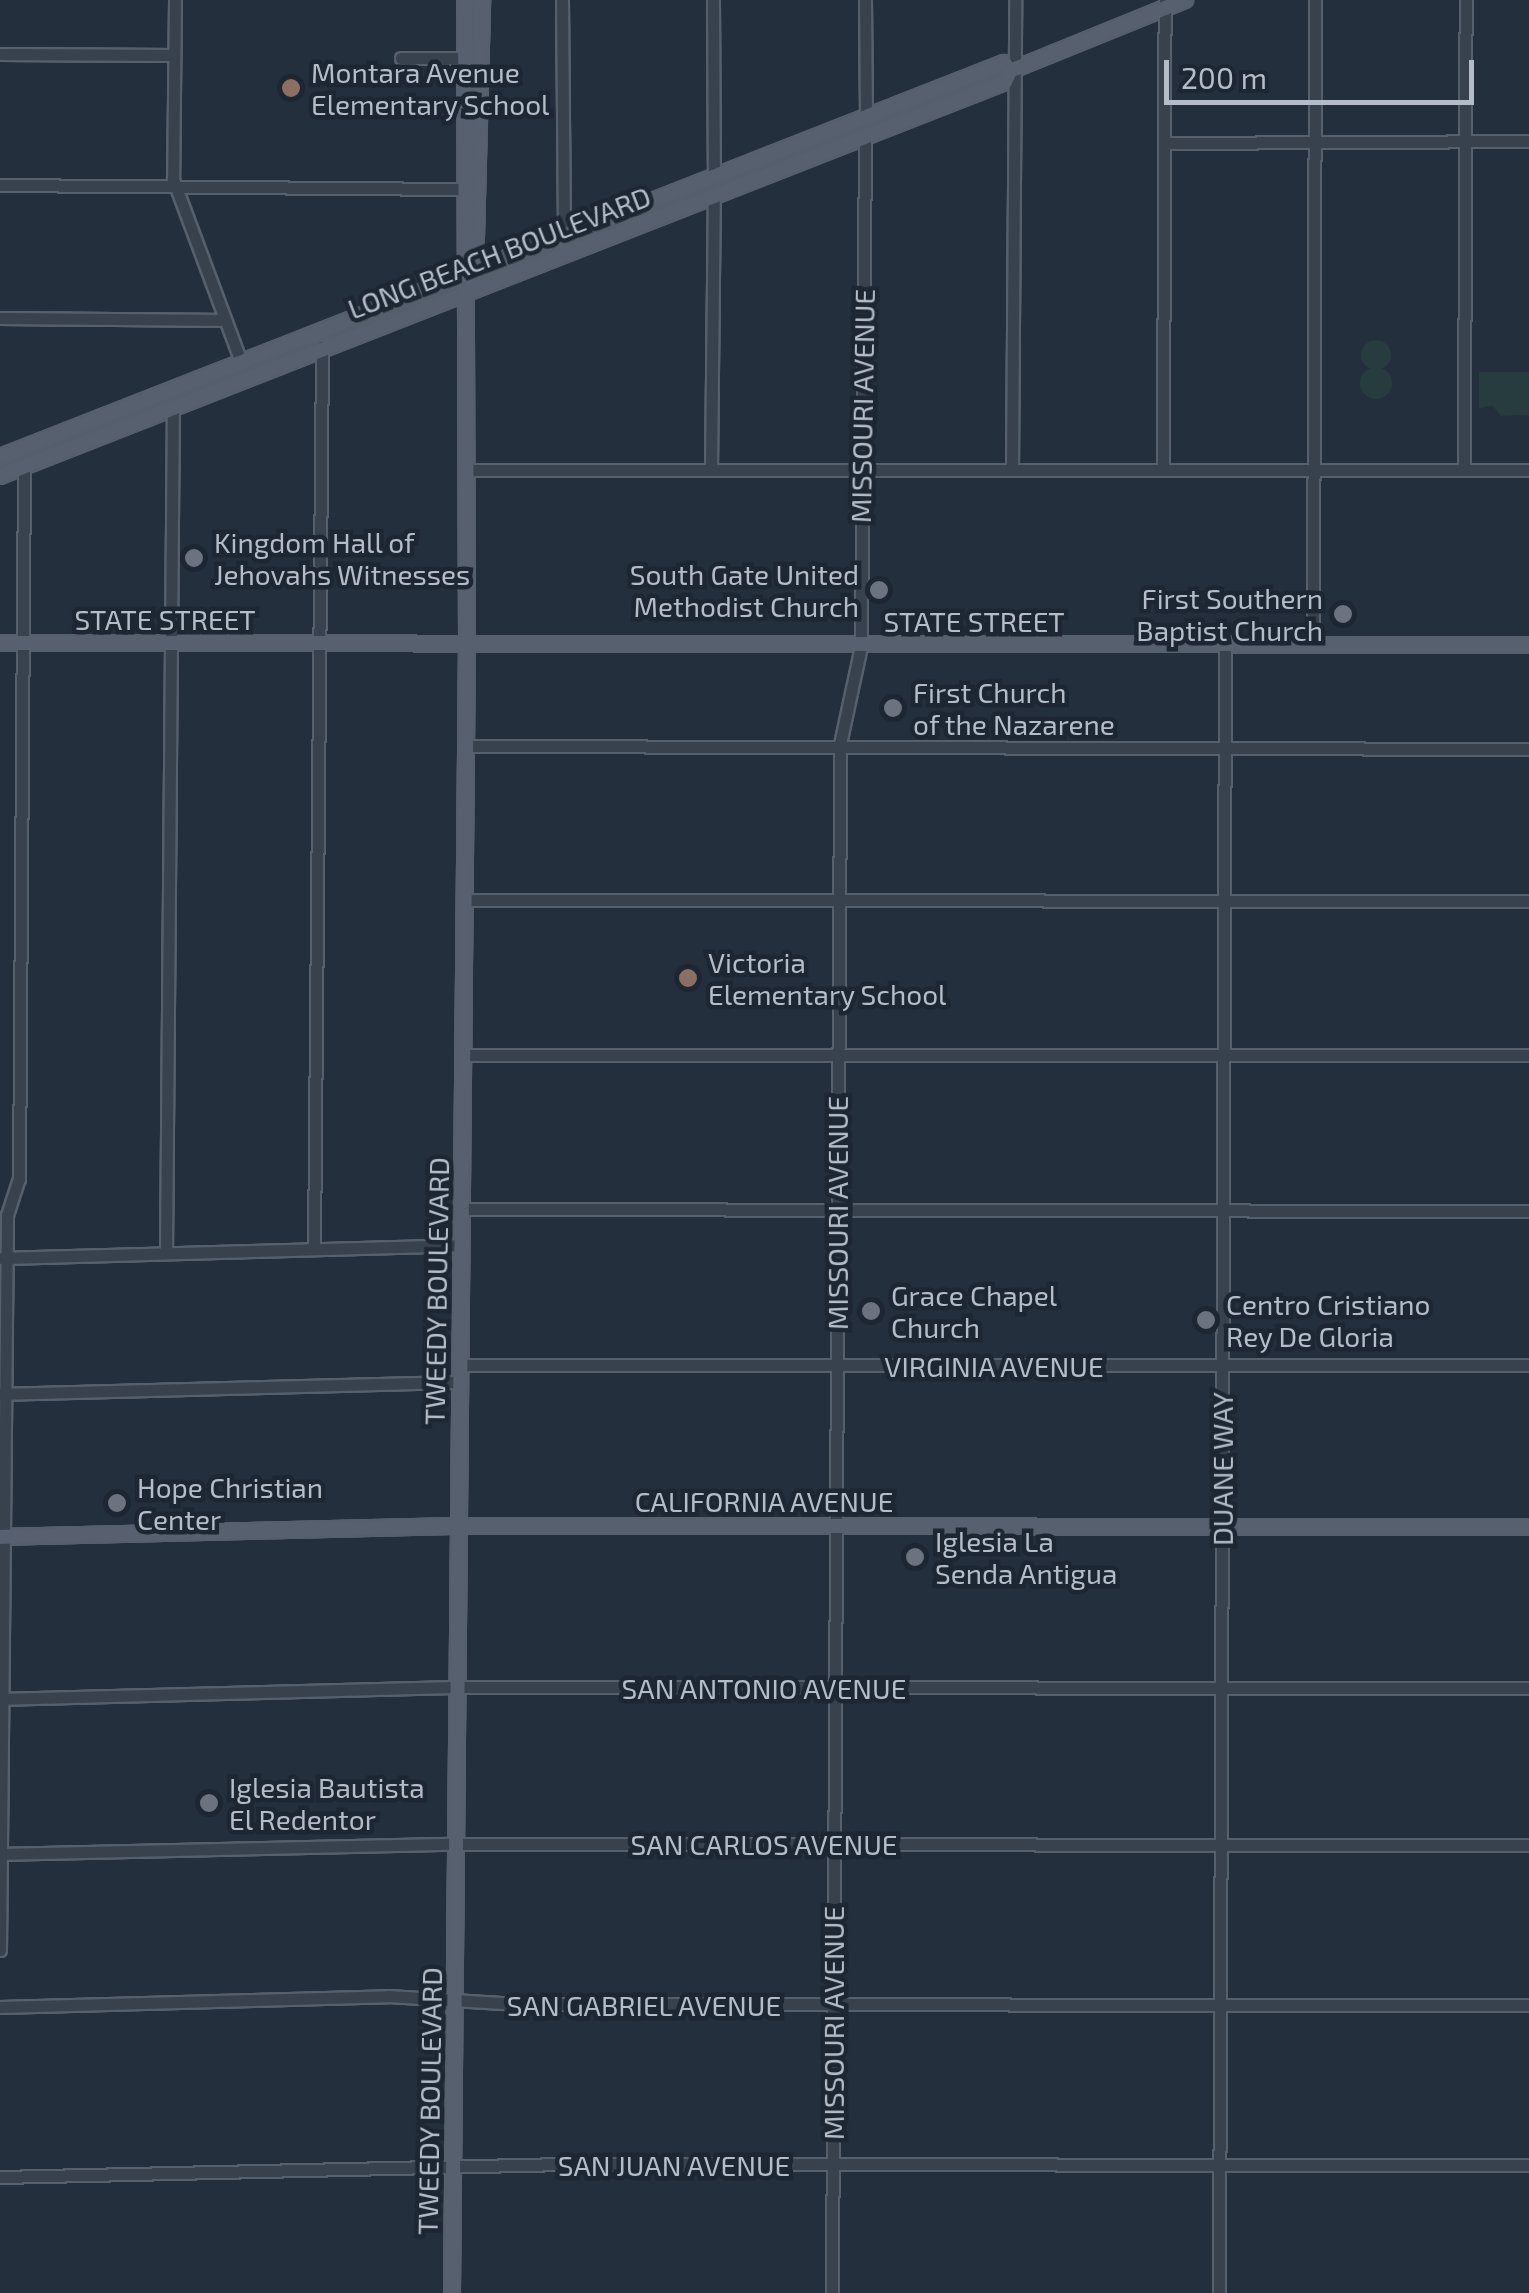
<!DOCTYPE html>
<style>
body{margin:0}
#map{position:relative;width:1529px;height:2293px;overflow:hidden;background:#242f3e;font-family:"Exo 2",sans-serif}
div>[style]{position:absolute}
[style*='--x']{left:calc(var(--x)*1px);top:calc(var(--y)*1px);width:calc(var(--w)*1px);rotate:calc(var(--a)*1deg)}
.green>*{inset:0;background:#263c3f}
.round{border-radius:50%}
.roads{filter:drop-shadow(2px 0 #565f6c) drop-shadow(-2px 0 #565f6c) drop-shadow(0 2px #565f6c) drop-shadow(0 -2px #565f6c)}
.minor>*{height:11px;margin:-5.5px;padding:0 5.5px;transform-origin:5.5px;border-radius:5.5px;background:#38414e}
.major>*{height:14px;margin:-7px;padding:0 7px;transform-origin:7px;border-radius:7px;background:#56606e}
.dots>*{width:28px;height:28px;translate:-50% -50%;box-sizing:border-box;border:5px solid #1d2633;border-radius:50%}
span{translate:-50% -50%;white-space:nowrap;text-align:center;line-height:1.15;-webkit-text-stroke:9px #1d2633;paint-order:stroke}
.poi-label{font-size:28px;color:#b4bcc9}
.left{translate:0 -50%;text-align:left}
.right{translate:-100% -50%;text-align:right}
.street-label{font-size:28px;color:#b4bcc9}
.scale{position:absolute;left:1164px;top:60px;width:310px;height:45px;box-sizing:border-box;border:5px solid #b4bcc9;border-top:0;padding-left:12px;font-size:30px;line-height:35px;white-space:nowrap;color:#b4bcc9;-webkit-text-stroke:8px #1d2633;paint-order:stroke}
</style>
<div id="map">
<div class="green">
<div class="round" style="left:1361px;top:340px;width:30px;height:30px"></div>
<div class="round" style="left:1360px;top:367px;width:32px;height:32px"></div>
<div style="clip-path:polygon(1479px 372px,1529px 372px,1529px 415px,1501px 416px,1492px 405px,1479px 409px)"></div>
</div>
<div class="roads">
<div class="minor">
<div style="--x:175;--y:0;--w:179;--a:90.6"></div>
<div style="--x:173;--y:179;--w:195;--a:69.6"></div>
<div style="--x:562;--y:0;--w:234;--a:89.5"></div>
<div style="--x:713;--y:0;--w:176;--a:89.7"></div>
<div style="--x:865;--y:0;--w:117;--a:89.5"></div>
<div style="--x:0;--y:54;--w:174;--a:0.3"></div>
<div style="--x:401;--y:58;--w:63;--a:0"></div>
<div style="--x:1164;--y:143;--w:365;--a:-0.3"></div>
<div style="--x:0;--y:185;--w:462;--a:0.5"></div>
<div style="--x:0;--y:318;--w:225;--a:0.5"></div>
<div style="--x:1163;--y:469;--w:469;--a:-89.8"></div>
<div style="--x:468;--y:470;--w:1061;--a:0"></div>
<div style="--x:711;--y:470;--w:275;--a:-89.4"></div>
<div style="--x:1012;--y:470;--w:470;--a:-89.6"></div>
<div style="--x:1464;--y:470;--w:470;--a:-89.8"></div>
<div style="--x:1313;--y:645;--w:645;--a:-89.82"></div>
<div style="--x:466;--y:746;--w:1063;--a:0.16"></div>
<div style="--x:465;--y:900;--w:1064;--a:0.05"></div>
<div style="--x:463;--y:1055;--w:1066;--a:0"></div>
<div style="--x:463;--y:1209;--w:1066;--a:0.11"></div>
<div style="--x:314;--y:1249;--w:902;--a:-89.49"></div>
<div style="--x:166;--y:1253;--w:846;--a:-89.53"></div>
<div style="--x:2;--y:1258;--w:460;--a:-1.6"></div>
<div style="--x:460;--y:1365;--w:1069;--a:0"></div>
<div style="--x:0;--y:1394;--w:459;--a:-1.5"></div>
<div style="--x:0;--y:1699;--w:458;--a:-1.5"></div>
<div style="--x:458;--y:1687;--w:1071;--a:0.05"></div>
<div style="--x:0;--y:1854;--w:457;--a:-1.3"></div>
<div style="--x:457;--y:1844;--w:1072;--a:0.05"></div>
<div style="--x:0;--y:1950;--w:735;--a:-89.45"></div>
<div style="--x:7;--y:1215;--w:38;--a:-72"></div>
<div style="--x:19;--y:1179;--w:713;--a:-89.6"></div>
<div style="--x:0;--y:2007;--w:388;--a:-1.6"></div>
<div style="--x:388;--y:1996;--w:131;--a:3.5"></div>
<div style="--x:519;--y:2004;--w:1010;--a:0.06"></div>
<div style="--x:0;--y:2177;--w:566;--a:-1.32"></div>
<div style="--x:566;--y:2164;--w:963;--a:0.06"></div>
<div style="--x:832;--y:2293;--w:1549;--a:-89.7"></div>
<div style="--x:840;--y:744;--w:100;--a:-77.9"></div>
<div style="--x:861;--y:646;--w:510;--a:-89.55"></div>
<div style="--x:1219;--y:2293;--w:1648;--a:-89.79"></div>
</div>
<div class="major">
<div style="--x:475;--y:276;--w:276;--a:-88.5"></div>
<div style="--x:0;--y:457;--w:1079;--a:-21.43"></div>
<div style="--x:1004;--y:63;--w:10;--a:53"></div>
<div style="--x:0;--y:476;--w:1079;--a:-21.41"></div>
<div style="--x:1005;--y:82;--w:12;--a:-66"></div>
<div style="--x:1010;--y:71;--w:189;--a:-22.1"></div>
<div style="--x:0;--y:643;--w:1529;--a:0.07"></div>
<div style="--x:0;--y:1537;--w:458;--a:-1.4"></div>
<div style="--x:458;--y:1526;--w:1071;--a:0.05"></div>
<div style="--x:452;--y:2293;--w:1647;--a:-89.48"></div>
<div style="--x:467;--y:646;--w:646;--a:-90.18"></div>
</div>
</div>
<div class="dots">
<div style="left:291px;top:88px;background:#8d6e63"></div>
<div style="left:194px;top:558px;background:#6b7280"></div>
<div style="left:879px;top:590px;background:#6b7280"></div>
<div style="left:1343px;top:614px;background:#6b7280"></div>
<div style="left:893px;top:708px;background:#6b7280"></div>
<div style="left:688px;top:978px;background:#8d6e63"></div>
<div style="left:871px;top:1311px;background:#6b7280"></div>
<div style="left:1206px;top:1320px;background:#6b7280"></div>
<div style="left:117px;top:1503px;background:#6b7280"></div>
<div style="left:915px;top:1557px;background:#6b7280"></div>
<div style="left:209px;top:1803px;background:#6b7280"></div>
</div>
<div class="poi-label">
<span class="left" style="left:311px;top:88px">Montara Avenue<br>Elementary School</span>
<span class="left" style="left:214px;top:558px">Kingdom Hall of<br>Jehovahs Witnesses</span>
<span class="right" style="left:859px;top:590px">South Gate United<br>Methodist Church</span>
<span class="right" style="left:1323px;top:614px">First Southern<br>Baptist Church</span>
<span class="left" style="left:913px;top:708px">First Church<br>of the Nazarene</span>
<span class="left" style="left:708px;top:978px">Victoria<br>Elementary School</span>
<span class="left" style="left:891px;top:1311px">Grace Chapel<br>Church</span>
<span class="left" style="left:1226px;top:1320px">Centro Cristiano<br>Rey De Gloria</span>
<span class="left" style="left:137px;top:1503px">Hope Christian<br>Center</span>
<span class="left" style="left:935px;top:1557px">Iglesia La<br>Senda Antigua</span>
<span class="left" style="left:229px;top:1803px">Iglesia Bautista<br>El Redentor</span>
</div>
<div class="street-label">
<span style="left:499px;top:252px;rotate:-21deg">LONG BEACH BOULEVARD</span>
<span style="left:862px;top:406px;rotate:-89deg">MISSOURI AVENUE</span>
<span style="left:165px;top:619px">STATE STREET</span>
<span style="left:974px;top:621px">STATE STREET</span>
<span style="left:837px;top:1213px;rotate:-90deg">MISSOURI AVENUE</span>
<span style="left:436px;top:1291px;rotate:-89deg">TWEEDY BOULEVARD</span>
<span style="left:994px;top:1366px">VIRGINIA AVENUE</span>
<span style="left:1222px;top:1469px;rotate:-90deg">DUANE WAY</span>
<span style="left:764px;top:1501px">CALIFORNIA AVENUE</span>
<span style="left:764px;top:1688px">SAN ANTONIO AVENUE</span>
<span style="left:764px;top:1844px">SAN CARLOS AVENUE</span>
<span style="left:644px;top:2005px">SAN GABRIEL AVENUE</span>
<span style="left:833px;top:2023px;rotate:-90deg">MISSOURI AVENUE</span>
<span style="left:429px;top:2101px;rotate:-89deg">TWEEDY BOULEVARD</span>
<span style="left:674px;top:2165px">SAN JUAN AVENUE</span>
</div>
<div class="scale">200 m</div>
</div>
